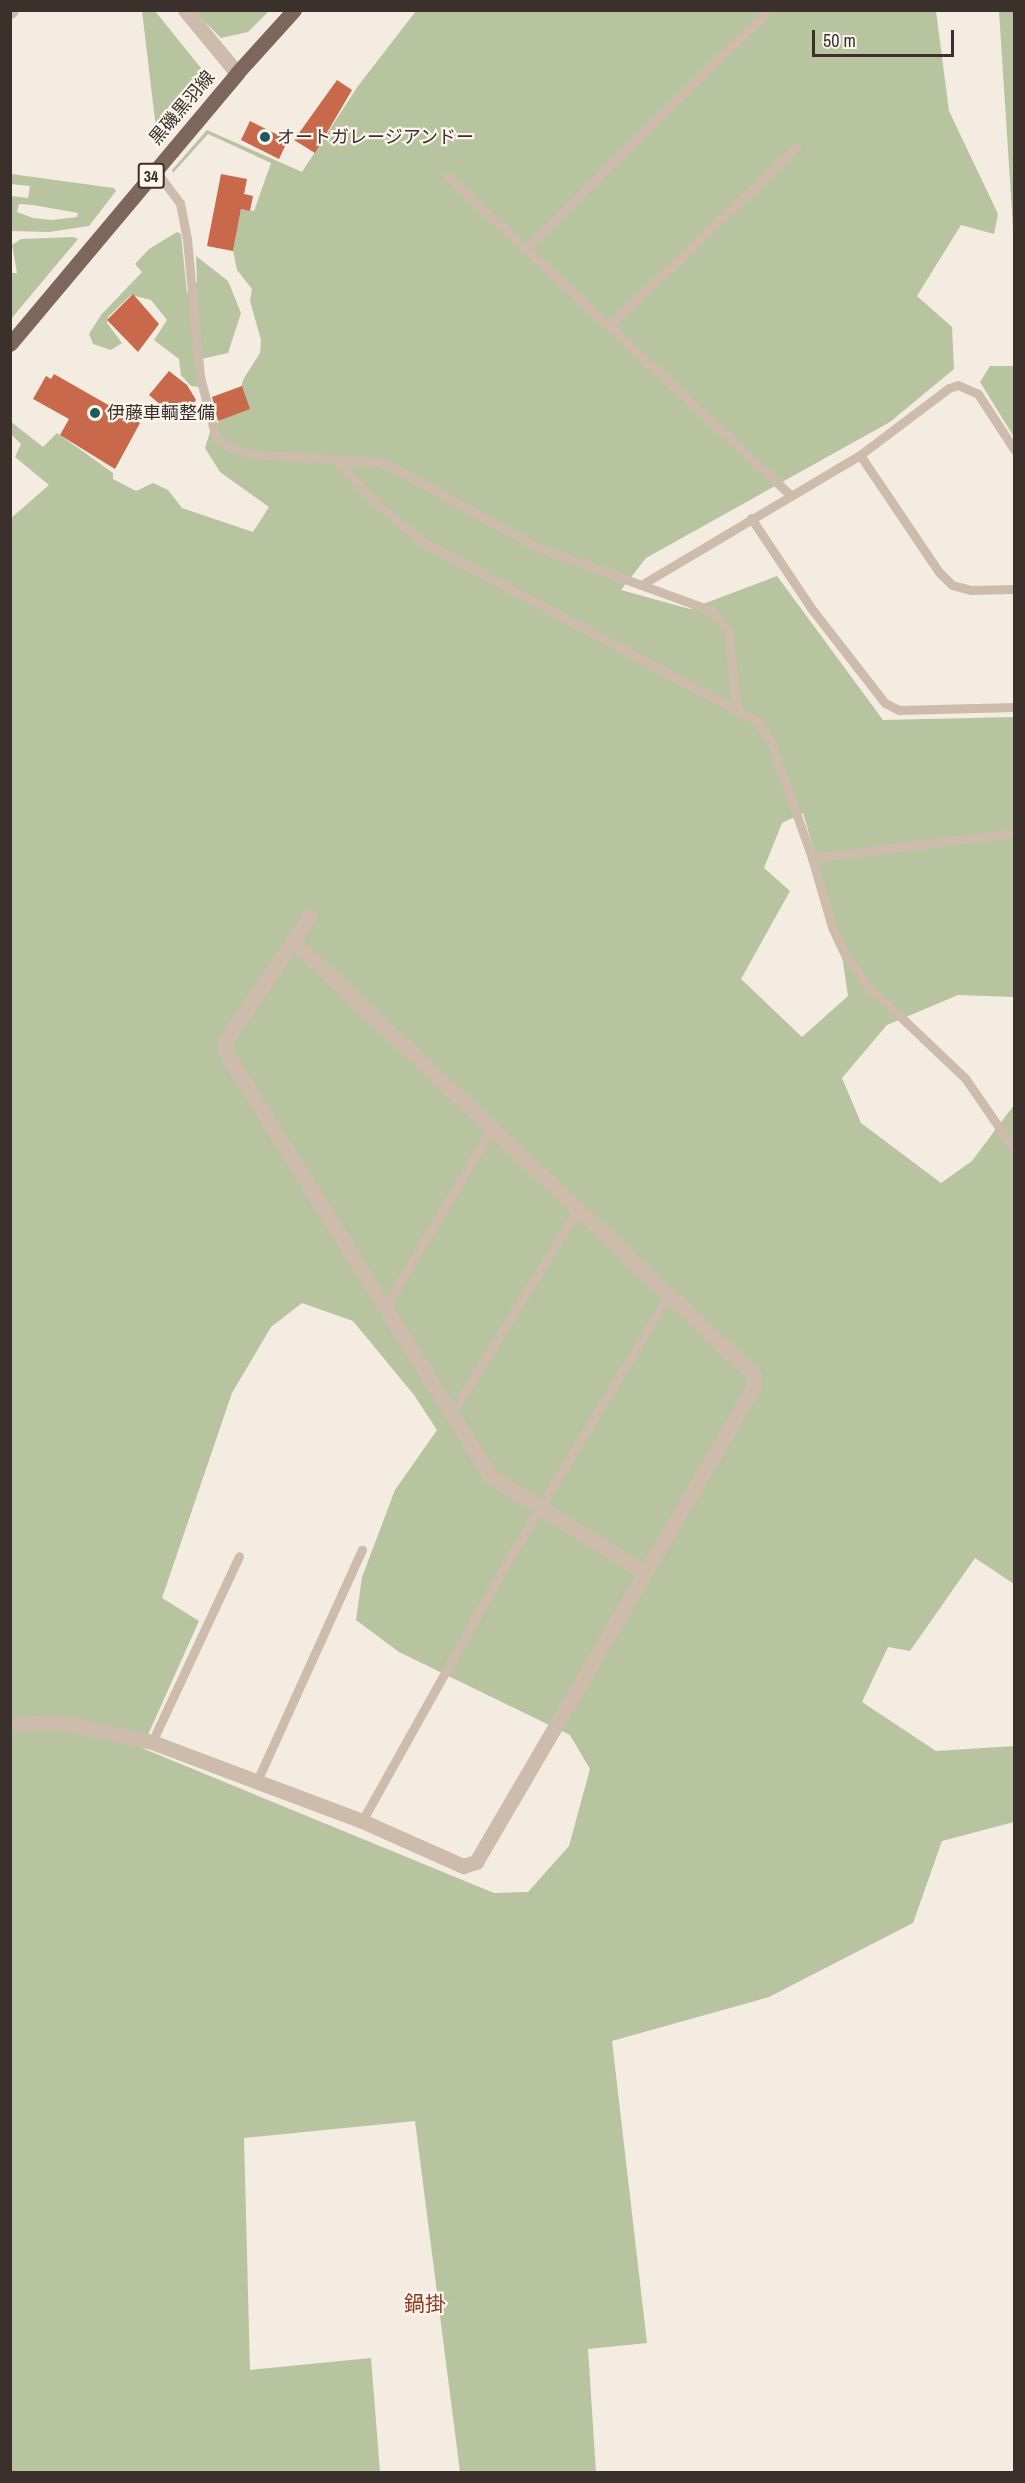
<!DOCTYPE html>
<meta charset="utf-8">
<style>
body{margin:0}
#map{position:relative;width:1025px;height:2483px;overflow:hidden;background:#f4ebe1;font-family:"Archivo Narrow","Noto Sans JP",sans-serif}
div>[style]{position:absolute}
[style*='--x']{left:calc(var(--x)*1px);top:calc(var(--y)*1px);width:calc(var(--w)*1px);rotate:calc(var(--a)*1deg)}
.green>*{inset:0;background:#b8c4a0}
.building>*{inset:0;background:#c8694b}
.service>*{height:9px;margin:-4.5px;padding:0 4.5px;transform-origin:4.5px;border-radius:4.5px;background:#cdbbac}
.minor>*{height:15px;margin:-7.5px;padding:0 7.5px;transform-origin:7.5px;border-radius:7.5px;background:#cdbbac}
.tertiary>*{height:15px;margin:-7.5px;padding:0 7.5px;transform-origin:7.5px;border-radius:7.5px;background:#cdbbac}
.primary>*{height:15px;margin:-7.5px;padding:0 7.5px;transform-origin:7.5px;border-radius:7.5px;background:#7d675c}
.dots>*{width:16px;height:16px;translate:-50% -50%;box-sizing:border-box;border:3px solid #fbf5ee;border-radius:50%}
span{translate:-50% -50%;white-space:nowrap;text-align:center;line-height:1.15;-webkit-text-stroke:4.5px #fbf5ee;paint-order:stroke}
.shield-label span{padding:2px 4px;background:#fbf5ee;border:2px solid;border-radius:4px;-webkit-text-stroke-width:0}
.shield-label{font-size:16px;color:#3b302b;font-weight:700}
.street-label{font-size:18px;color:#3b302b}
.poi-label{font-size:18px;color:#3b302b}
.left{translate:0 -50%;text-align:left}
.quarter-label{font-size:21px;color:#8c3b22}
.frame{position:absolute;inset:0;border:12px solid #3b302b;pointer-events:none}
.scale{position:absolute;left:812px;top:30px;width:142px;height:27px;box-sizing:border-box;border:3px solid #3b302b;border-top:0;padding-left:8px;font-size:18px;line-height:21px;white-space:nowrap;color:#3b302b;-webkit-text-stroke:4px #fbf5ee;paint-order:stroke}
</style>
<div id="map">
<div class="green">
<div style="clip-path:polygon(142px 11px,155px 11px,205px 73px,204px 83px,157px 137px)"></div>
<div style="clip-path:polygon(194px 11px,269px 11px,248px 32px,221px 38px)"></div>
<div style="clip-path:polygon(evenodd,416px 11px,936px 11px,949px 111px,998px 214px,994px 234px,961px 225px,917px 296px,952px 327px,954px 369px,890px 422px,646px 558px,621px 590px,690px 609px,777px 576px,883px 720px,1014px 717px,1014px 997px,958px 995px,887px 1025px,842px 1078px,861px 1123px,941px 1183px,972px 1161px,1014px 1105px,1014px 1584px,975px 1558px,910px 1651px,888px 1647px,862px 1702px,936px 1751px,1014px 1746px,1014px 1822px,942px 1841px,913px 1923px,769px 1997px,612px 2041px,647px 2343px,588px 2349px,596px 2472px,460px 2472px,415px 2121px,244px 2138px,250px 2370px,371px 2358px,380px 2472px,11px 2472px,10px 519px,49px 485px,15px 457px,21px 444px,11px 434px,10px 421px,43px 447px,57px 433px,113px 473px,113px 479px,136px 491px,153px 483px,168px 490px,182px 508px,253px 532px,269px 507px,220px 472px,205px 448px,210px 432px,236px 401px,244px 378px,260px 353px,261px 340px,250px 301px,252px 289px,237px 270px,233px 251px,241px 209px,254px 211px,271px 163px,208px 134px,173px 173px,172px 170px,207px 130px,302px 172px,358px 86px,416px 11px,803px 813px,839px 935px,848px 996px,802px 1037px,741px 979px,790px 891px,764px 868px,782px 823px,803px 813px,416px 11px,302px 1303px,353px 1321px,414px 1395px,437px 1430px,395px 1490px,362px 1577px,356px 1620px,399px 1652px,570px 1735px,590px 1769px,569px 1846px,528px 1892px,494px 1893px,142px 1748px,199px 1621px,162px 1598px,232px 1393px,271px 1327px,302px 1303px)"></div>
<div style="clip-path:polygon(999px 11px,1014px 11px,1014px 251px,1012px 212px)"></div>
<div style="clip-path:polygon(evenodd,11px 174px,114px 188px,116px 191px,89px 226px,49px 232px,11px 231px,11px 196px,28px 198px,30px 186px,11px 184px,11px 174px,19px 204px,33px 205px,78px 213px,77px 217px,52px 220px,33px 218px,17px 212px,19px 204px)"></div>
<div style="clip-path:polygon(177px 232px,181px 234px,187px 293px,197px 282px,196px 256px,228px 281px,241px 313px,228px 353px,201px 359px,196px 370px,198px 387px,191px 386px,181px 375px,179px 359px,154px 340px,167px 320px,151px 300px,131px 295px,108px 317px,107px 323px,122px 343px,111px 350px,93px 344px,89px 334px,101px 315px,142px 272px,135px 264px,149px 249px)"></div>
<div style="clip-path:polygon(73px 237px,78px 239px,11px 319px,11px 273px,17px 273px,12px 245px,21px 239px)"></div>
<div style="clip-path:polygon(990px 366px,1014px 366px,1014px 437px,980px 382px)"></div>
</div>
<div class="building">
<div style="clip-path:polygon(337px 80px,352px 90px,315px 153px,294px 140px)"></div>
<div style="clip-path:polygon(250px 121px,288px 140px,279px 159px,241px 140px)"></div>
<div style="clip-path:polygon(221px 174px,247px 179px,244px 194px,253px 196px,250px 211px,241px 209px,233px 251px,207px 246px)"></div>
<div style="clip-path:polygon(133px 294px,159px 324px,138px 352px,107px 320px)"></div>
<div style="clip-path:polygon(169px 371px,187px 385px,196px 400px,180px 421px,149px 395px)"></div>
<div style="clip-path:polygon(54px 374px,140px 423px,115px 469px,60px 435px,69px 419px,33px 399px,46px 376px,51px 379px)"></div>
<div style="clip-path:polygon(242px 386px,250px 409px,218px 421px,212px 397px)"></div>
</div>
<div class="service">
<div style="--x:155;--y:170;--w:41;--a:52.9"></div>
<div style="--x:180;--y:203;--w:37;--a:79"></div>
<div style="--x:187;--y:239;--w:139;--a:84.6"></div>
<div style="--x:200;--y:377;--w:63;--a:75.3"></div>
<div style="--x:216;--y:438;--w:18;--a:34"></div>
<div style="--x:231;--y:448;--w:21;--a:17"></div>
<div style="--x:251;--y:454;--w:127;--a:3.6"></div>
<div style="--x:378;--y:462;--w:13;--a:18"></div>
<div style="--x:390;--y:466;--w:168;--a:28.9"></div>
<div style="--x:537;--y:547;--w:184;--a:20"></div>
<div style="--x:710;--y:610;--w:27;--a:48"></div>
<div style="--x:728;--y:630;--w:81;--a:83.7"></div>
<div style="--x:447;--y:176;--w:467;--a:42.9"></div>
<div style="--x:525;--y:249;--w:341;--a:-44.5"></div>
<div style="--x:609;--y:326;--w:259;--a:-43.7"></div>
<div style="--x:860;--y:455;--w:141;--a:56"></div>
<div style="--x:939;--y:572;--w:18;--a:45"></div>
<div style="--x:952;--y:585;--w:20;--a:15"></div>
<div style="--x:971;--y:590;--w:43;--a:-1.3"></div>
<div style="--x:335;--y:459;--w:59;--a:47.1"></div>
<div style="--x:375;--y:502;--w:60;--a:40.3"></div>
<div style="--x:421;--y:541;--w:383;--a:28.2"></div>
<div style="--x:758;--y:722;--w:24;--a:57"></div>
<div style="--x:771;--y:742;--w:123;--a:70.5"></div>
<div style="--x:812;--y:858;--w:204;--a:-7.1"></div>
<div style="--x:751;--y:518;--w:108;--a:56.3"></div>
<div style="--x:811;--y:608;--w:120;--a:52.1"></div>
<div style="--x:885;--y:703;--w:16;--a:27"></div>
<div style="--x:899;--y:710;--w:115;--a:-1.5"></div>
<div style="--x:641;--y:585;--w:255;--a:-30.7"></div>
<div style="--x:860;--y:455;--w:111;--a:-37"></div>
<div style="--x:949;--y:388;--w:9;--a:-18"></div>
<div style="--x:958;--y:385;--w:22;--a:24"></div>
<div style="--x:978;--y:394;--w:66;--a:56.8"></div>
<div style="--x:812;--y:858;--w:72;--a:73.8"></div>
<div style="--x:832;--y:927;--w:33;--a:65"></div>
<div style="--x:846;--y:957;--w:35;--a:53"></div>
<div style="--x:867;--y:985;--w:135;--a:43.5"></div>
<div style="--x:965;--y:1078;--w:86;--a:55.4"></div>
<div style="--x:385;--y:1307;--w:209;--a:-59.1"></div>
<div style="--x:451;--y:1414;--w:241;--a:-58.2"></div>
<div style="--x:152;--y:1742;--w:205;--a:-64.9"></div>
<div style="--x:257;--y:1781;--w:254;--a:-65.6"></div>
<div style="--x:362;--y:1821;--w:283;--a:-60.8"></div>
<div style="--x:500;--y:1574;--w:327;--a:-58.9"></div>
</div>
<div class="minor">
<div style="--x:10;--y:11;--w:1;--a:-45"></div>
<div style="--x:293;--y:941;--w:30;--a:-57"></div>
<div style="--x:10;--y:1724;--w:48;--a:-2.4"></div>
<div style="--x:58;--y:1722;--w:96;--a:12"></div>
<div style="--x:152;--y:1742;--w:224;--a:20.6"></div>
<div style="--x:362;--y:1821;--w:111;--a:24"></div>
<div style="--x:463;--y:1866;--w:14;--a:-17"></div>
<div style="--x:476;--y:1862;--w:335;--a:-59.7"></div>
<div style="--x:645;--y:1573;--w:214;--a:-59.7"></div>
<div style="--x:753;--y:1388;--w:13;--a:-86"></div>
<div style="--x:754;--y:1375;--w:633;--a:-136.73"></div>
<div style="--x:293;--y:941;--w:121;--a:124.2"></div>
<div style="--x:225;--y:1041;--w:12;--a:85"></div>
<div style="--x:226;--y:1053;--w:499;--a:58"></div>
<div style="--x:490;--y:1476;--w:183;--a:32"></div>
</div>
<div class="tertiary">
<div style="--x:185;--y:10;--w:82;--a:50.5"></div>
</div>
<div class="primary">
<div style="--x:10;--y:344;--w:354;--a:-50"></div>
<div style="--x:237;--y:73;--w:85;--a:-47.9"></div>
</div>
<div class="dots">
<div style="left:265px;top:137px;background:#1f5a5e"></div>
<div style="left:95px;top:413px;background:#1f5a5e"></div>
</div>
<div class="shield-label">
<span style="left:151px;top:176px">34</span>
</div>
<div class="street-label">
<span style="left:182px;top:108px;rotate:-50deg">黒磯黒羽線</span>
</div>
<div class="poi-label">
<span class="left" style="left:277px;top:137px">オートガレージアンドー</span>
<span class="left" style="left:107px;top:413px">伊藤車輌整備</span>
</div>
<div class="quarter-label">
<span style="left:425px;top:2304px">鍋掛</span>
</div>
<div class="frame"></div>
<div class="scale">50 m</div>
</div>
